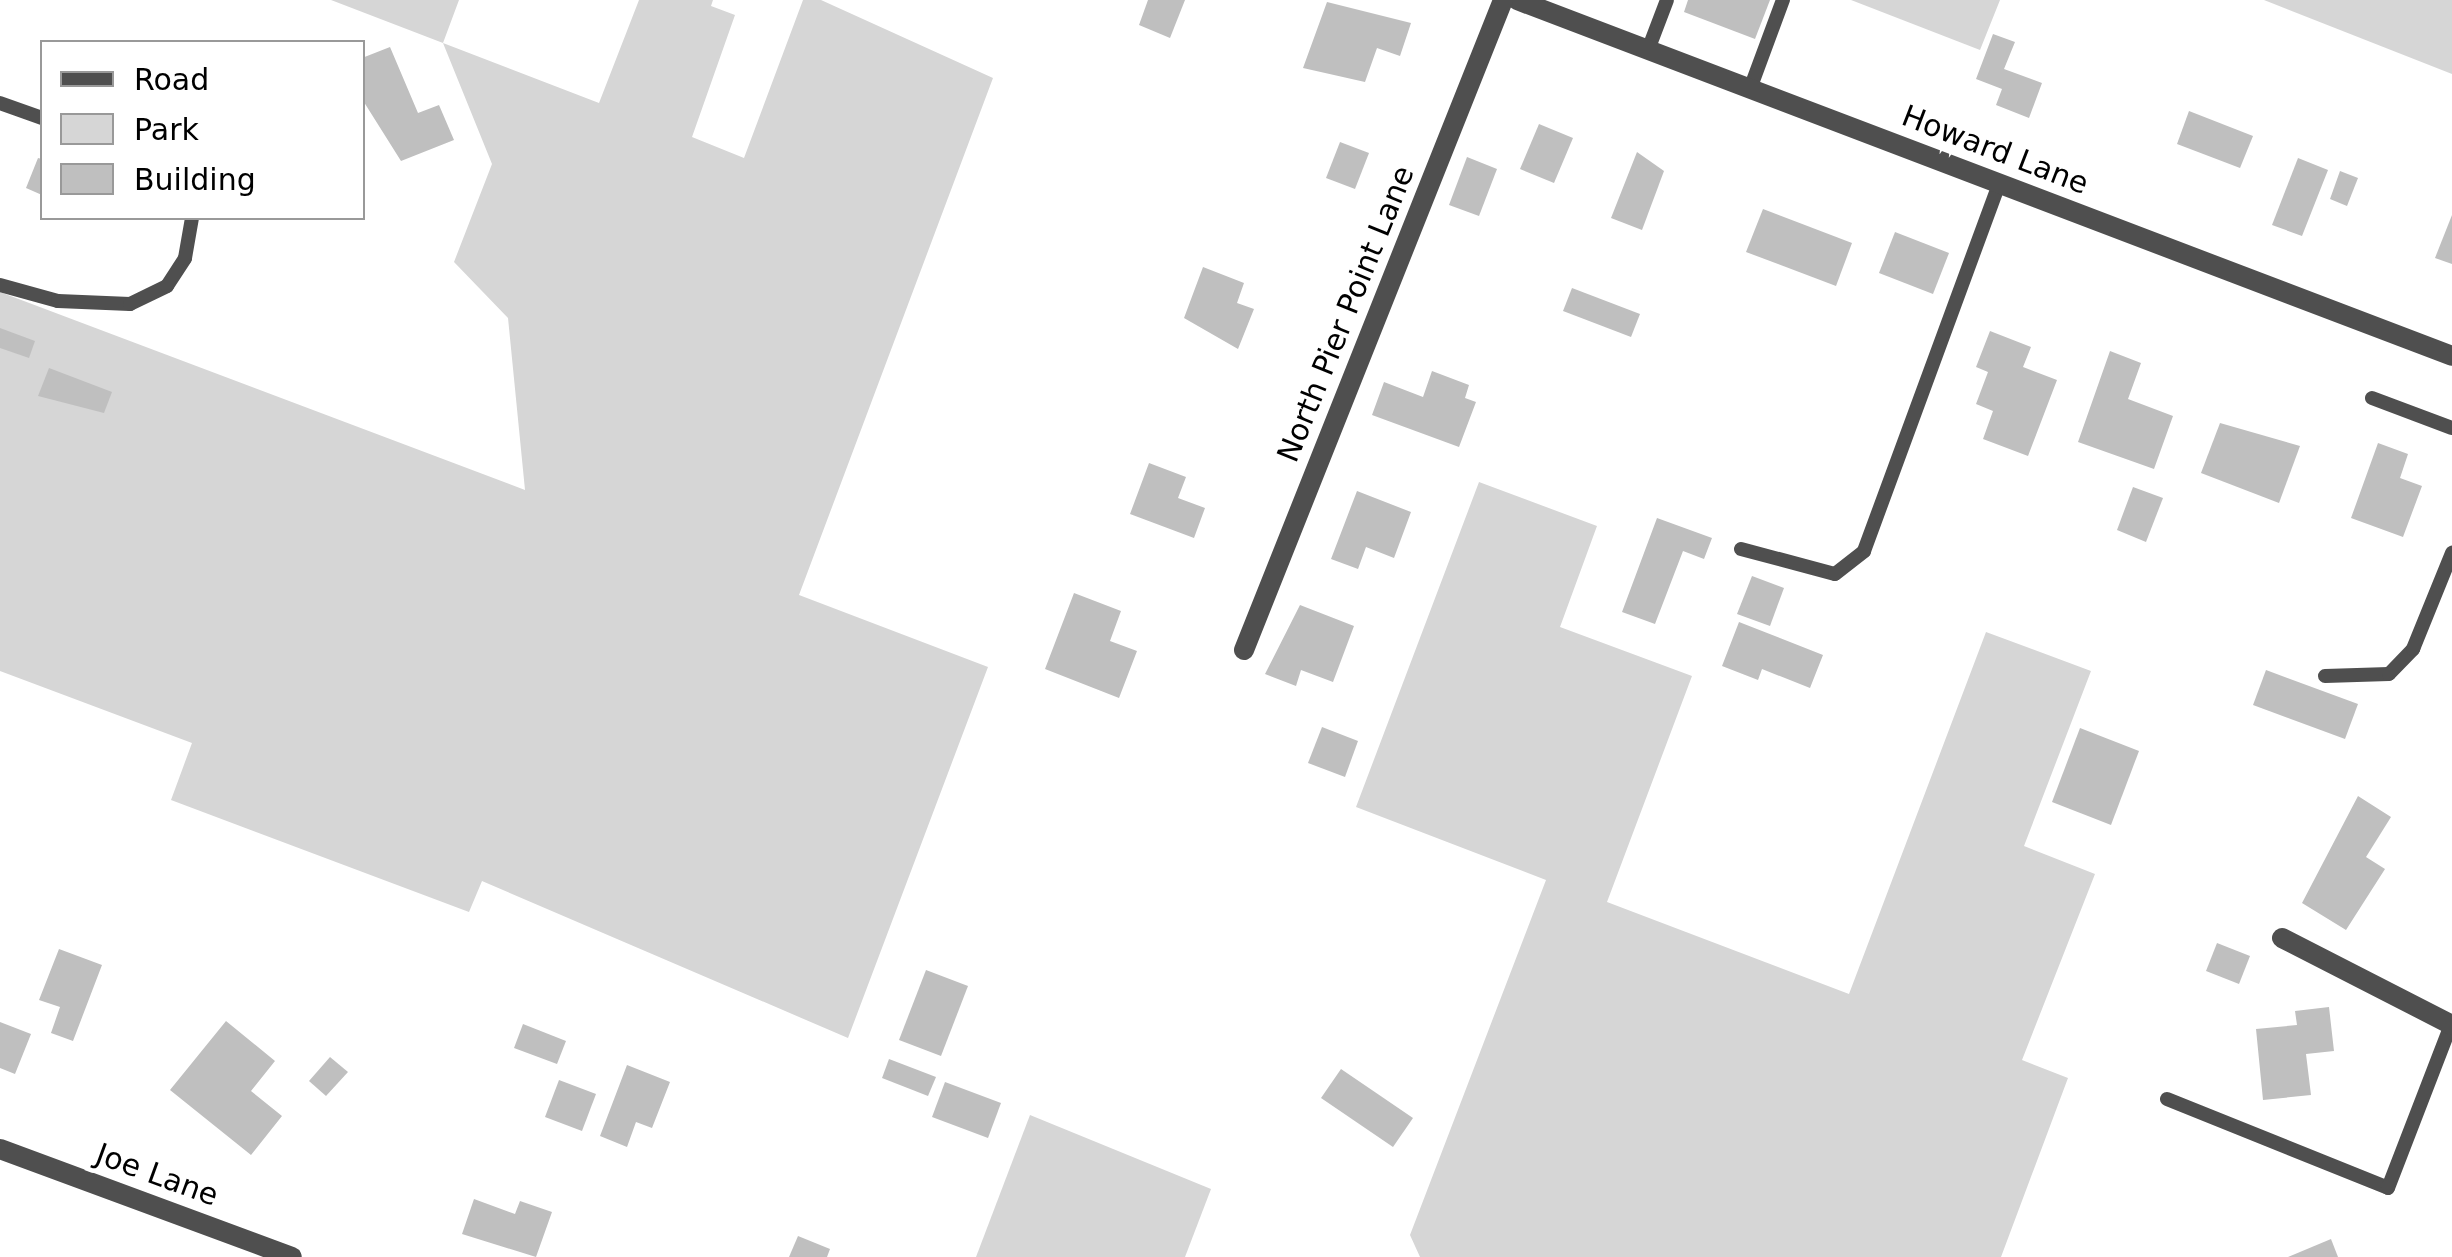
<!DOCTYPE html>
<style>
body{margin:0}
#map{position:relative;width:2452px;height:1257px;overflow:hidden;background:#fff;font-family:"DejaVu Sans",sans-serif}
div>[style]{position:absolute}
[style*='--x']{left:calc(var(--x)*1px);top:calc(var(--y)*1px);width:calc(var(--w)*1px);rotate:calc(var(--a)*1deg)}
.green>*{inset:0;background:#d6d6d6}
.building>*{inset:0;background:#bfbfbf}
.lane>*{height:14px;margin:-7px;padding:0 7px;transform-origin:7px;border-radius:7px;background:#4f4f4f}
.street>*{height:20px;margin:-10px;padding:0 10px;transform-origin:10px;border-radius:10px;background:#4f4f4f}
span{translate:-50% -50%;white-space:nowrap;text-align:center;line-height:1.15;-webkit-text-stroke:9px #fff;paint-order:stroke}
.street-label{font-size:30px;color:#000}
.legend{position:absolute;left:40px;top:40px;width:325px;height:180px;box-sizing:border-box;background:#fff;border:2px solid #999;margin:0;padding:12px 18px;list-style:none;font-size:30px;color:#000}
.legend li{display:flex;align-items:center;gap:20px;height:50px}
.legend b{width:50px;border:2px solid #999}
</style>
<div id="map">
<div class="green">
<div style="clip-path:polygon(331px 0,459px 0,443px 43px,599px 103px,639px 0,713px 0,711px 6px,735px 15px,692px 137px,744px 158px,803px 0,821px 0,993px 78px,799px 595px,988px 667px,848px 1038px,482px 881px,469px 912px,171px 800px,192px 743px,0 671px,0 292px,525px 490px,508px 318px,454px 262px,492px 164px,443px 43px)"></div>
<div style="clip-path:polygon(1851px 0,2000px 0,1980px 50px)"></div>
<div style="clip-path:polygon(2264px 0,2452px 0,2452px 74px)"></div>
<div style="clip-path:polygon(1479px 482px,1597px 526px,1560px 627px,1692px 676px,1607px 902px,1849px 994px,1986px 632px,2091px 671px,2024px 846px,2095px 874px,2022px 1060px,2068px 1078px,2001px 1257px,1420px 1257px,1410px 1235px,1546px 880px,1356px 807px)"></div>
<div style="clip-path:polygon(1030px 1115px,1211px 1189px,1185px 1257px,976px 1257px)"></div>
</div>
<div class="building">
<div style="clip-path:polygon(1148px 0,1185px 0,1170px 38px,1139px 25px)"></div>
<div style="clip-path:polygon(1688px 0,1770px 0,1755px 39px,1684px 12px)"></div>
<div style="clip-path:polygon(1327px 2px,1411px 23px,1400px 56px,1377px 48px,1365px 82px,1303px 68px)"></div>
<div style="clip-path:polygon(1993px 34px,2015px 42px,2004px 69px,2042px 83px,2029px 118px,1996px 105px,2002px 89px,1976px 79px)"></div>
<div style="clip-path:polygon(390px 47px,418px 113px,439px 105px,454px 140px,401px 161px,362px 99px,362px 58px)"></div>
<div style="clip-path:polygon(2189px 111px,2253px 136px,2240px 168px,2177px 144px)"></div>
<div style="clip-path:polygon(1539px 124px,1573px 138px,1554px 183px,1520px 169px)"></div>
<div style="clip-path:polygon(1340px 142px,1369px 153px,1355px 189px,1326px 178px)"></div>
<div style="clip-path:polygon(1637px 152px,1664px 171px,1642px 230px,1611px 218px)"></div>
<div style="clip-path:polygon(1467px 157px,1497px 169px,1479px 216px,1449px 205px)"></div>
<div style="clip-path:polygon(38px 158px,42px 159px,42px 195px,26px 188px)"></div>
<div style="clip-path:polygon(2298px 158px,2328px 170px,2302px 236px,2272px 225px)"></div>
<div style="clip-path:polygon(2340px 171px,2358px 178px,2347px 206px,2330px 199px)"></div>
<div style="clip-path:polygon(1763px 209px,1852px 243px,1836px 286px,1746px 252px)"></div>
<div style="clip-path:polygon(2452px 215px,2452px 264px,2435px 258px)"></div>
<div style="clip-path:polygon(1895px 232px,1949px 253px,1933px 294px,1879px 273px)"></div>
<div style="clip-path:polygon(1203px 267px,1244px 283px,1237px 303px,1254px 309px,1238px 349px,1184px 318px)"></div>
<div style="clip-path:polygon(1572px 288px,1640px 314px,1631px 337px,1563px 311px)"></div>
<div style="clip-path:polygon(0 328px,35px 341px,29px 358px,0 348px)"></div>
<div style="clip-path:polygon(1990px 331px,2031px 347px,2023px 367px,2057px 380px,2028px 456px,1983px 439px,1993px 411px,1976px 404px,1988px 372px,1976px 367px)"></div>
<div style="clip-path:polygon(2110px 351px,2141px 363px,2128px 399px,2173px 416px,2154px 469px,2078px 442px)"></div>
<div style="clip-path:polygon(49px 368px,112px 392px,104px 413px,38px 396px)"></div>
<div style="clip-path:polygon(1432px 371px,1469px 385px,1465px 398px,1476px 402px,1459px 447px,1372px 415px,1384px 382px,1423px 397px)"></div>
<div style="clip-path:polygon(2220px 423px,2300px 446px,2279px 503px,2201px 473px)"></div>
<div style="clip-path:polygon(2378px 443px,2408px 454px,2400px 478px,2422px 486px,2403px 537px,2351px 518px)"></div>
<div style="clip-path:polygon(1149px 463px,1186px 477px,1178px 498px,1205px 508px,1194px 538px,1130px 514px)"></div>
<div style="clip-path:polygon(2133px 487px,2163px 498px,2146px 542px,2117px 530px)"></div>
<div style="clip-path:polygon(1357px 491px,1411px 512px,1394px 558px,1366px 547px,1358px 569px,1331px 559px)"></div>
<div style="clip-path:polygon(1657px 518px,1712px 538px,1704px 559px,1683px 551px,1655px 624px,1622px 612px)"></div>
<div style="clip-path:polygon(1752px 576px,1784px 588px,1770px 626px,1737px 614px)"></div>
<div style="clip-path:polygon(1074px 593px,1121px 611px,1110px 641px,1137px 651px,1119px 698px,1045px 669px)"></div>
<div style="clip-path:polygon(1300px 605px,1354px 626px,1333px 682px,1301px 670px,1296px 686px,1265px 674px)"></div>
<div style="clip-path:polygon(1739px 622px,1823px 655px,1810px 688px,1762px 669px,1758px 680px,1722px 666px)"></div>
<div style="clip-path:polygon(2266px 670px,2358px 704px,2345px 739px,2253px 705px)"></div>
<div style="clip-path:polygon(1322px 727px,1358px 741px,1345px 777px,1308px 763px)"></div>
<div style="clip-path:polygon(2080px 728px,2139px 751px,2111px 825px,2052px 802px)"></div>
<div style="clip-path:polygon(2358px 796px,2391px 817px,2366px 857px,2385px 869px,2346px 930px,2302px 903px)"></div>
<div style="clip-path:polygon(2217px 943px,2250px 956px,2239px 984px,2206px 971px)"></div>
<div style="clip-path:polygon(59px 949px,102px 965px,73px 1041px,51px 1033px,60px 1007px,39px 1000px)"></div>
<div style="clip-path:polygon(926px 970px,968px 986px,941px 1056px,899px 1040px)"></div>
<div style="clip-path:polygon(2329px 1007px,2334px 1051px,2306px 1054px,2311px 1095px,2263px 1100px,2256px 1029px,2297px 1025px,2295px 1011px)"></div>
<div style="clip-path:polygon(226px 1021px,275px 1061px,251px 1091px,282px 1116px,251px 1155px,170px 1090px)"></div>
<div style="clip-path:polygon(0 1022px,31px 1034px,15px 1074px,0 1068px)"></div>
<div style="clip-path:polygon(523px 1024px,566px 1041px,557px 1064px,514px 1048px)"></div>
<div style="clip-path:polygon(330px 1057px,348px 1072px,326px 1096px,309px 1081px)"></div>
<div style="clip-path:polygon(889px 1059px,936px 1077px,928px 1096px,882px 1078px)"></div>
<div style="clip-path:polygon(627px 1065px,670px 1082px,652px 1128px,636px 1122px,627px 1147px,600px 1136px)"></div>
<div style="clip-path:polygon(1341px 1069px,1413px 1118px,1393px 1147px,1321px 1098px)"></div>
<div style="clip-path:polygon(559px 1080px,596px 1094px,582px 1131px,545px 1117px)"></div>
<div style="clip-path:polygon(945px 1082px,1001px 1103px,988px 1138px,932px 1117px)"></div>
<div style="clip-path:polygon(474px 1199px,515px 1214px,520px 1201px,552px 1212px,536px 1257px,462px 1234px)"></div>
<div style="clip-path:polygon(798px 1236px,830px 1249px,827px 1257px,789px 1257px)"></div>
<div style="clip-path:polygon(2331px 1239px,2338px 1257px,2288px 1257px)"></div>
</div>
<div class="lane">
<div style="--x:1648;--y:50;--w:53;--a:-69.2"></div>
<div style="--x:1750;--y:89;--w:95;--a:-69.7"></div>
<div style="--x:0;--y:103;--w:45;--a:19.7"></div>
<div style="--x:0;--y:285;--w:60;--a:15.4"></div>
<div style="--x:58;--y:301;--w:72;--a:2.4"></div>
<div style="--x:130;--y:304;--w:41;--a:-25.9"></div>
<div style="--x:167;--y:286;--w:33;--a:-57"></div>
<div style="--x:185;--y:258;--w:41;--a:-80.1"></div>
<div style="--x:2372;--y:398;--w:85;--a:20.6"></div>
<div style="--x:1741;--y:549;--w:97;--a:14.9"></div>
<div style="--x:1835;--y:574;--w:37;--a:-38"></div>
<div style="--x:1864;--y:551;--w:391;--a:-69.8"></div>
<div style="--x:2325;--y:676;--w:64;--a:-1.8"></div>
<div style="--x:2389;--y:674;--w:35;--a:-46"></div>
<div style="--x:2413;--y:649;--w:104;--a:-67.9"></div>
<div style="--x:2167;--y:1099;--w:238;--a:21.9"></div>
<div style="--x:2388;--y:1188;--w:175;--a:-68.9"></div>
</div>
<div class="street">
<div style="--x:1517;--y:0;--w:1000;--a:20.84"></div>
<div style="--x:1244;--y:650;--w:700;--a:-68.27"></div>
<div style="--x:2282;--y:938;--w:191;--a:27.1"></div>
<div style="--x:0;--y:1149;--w:311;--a:20.3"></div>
</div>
<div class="street-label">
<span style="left:1995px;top:150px;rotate:21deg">Howard Lane</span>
<span style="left:1346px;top:314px;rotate:-68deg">North Pier Point Lane</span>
<span style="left:157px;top:1175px;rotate:20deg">Joe Lane</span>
</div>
<ul class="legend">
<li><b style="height:12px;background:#4f4f4f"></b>Road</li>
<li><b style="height:28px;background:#d6d6d6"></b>Park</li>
<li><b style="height:28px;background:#bfbfbf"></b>Building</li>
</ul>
</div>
